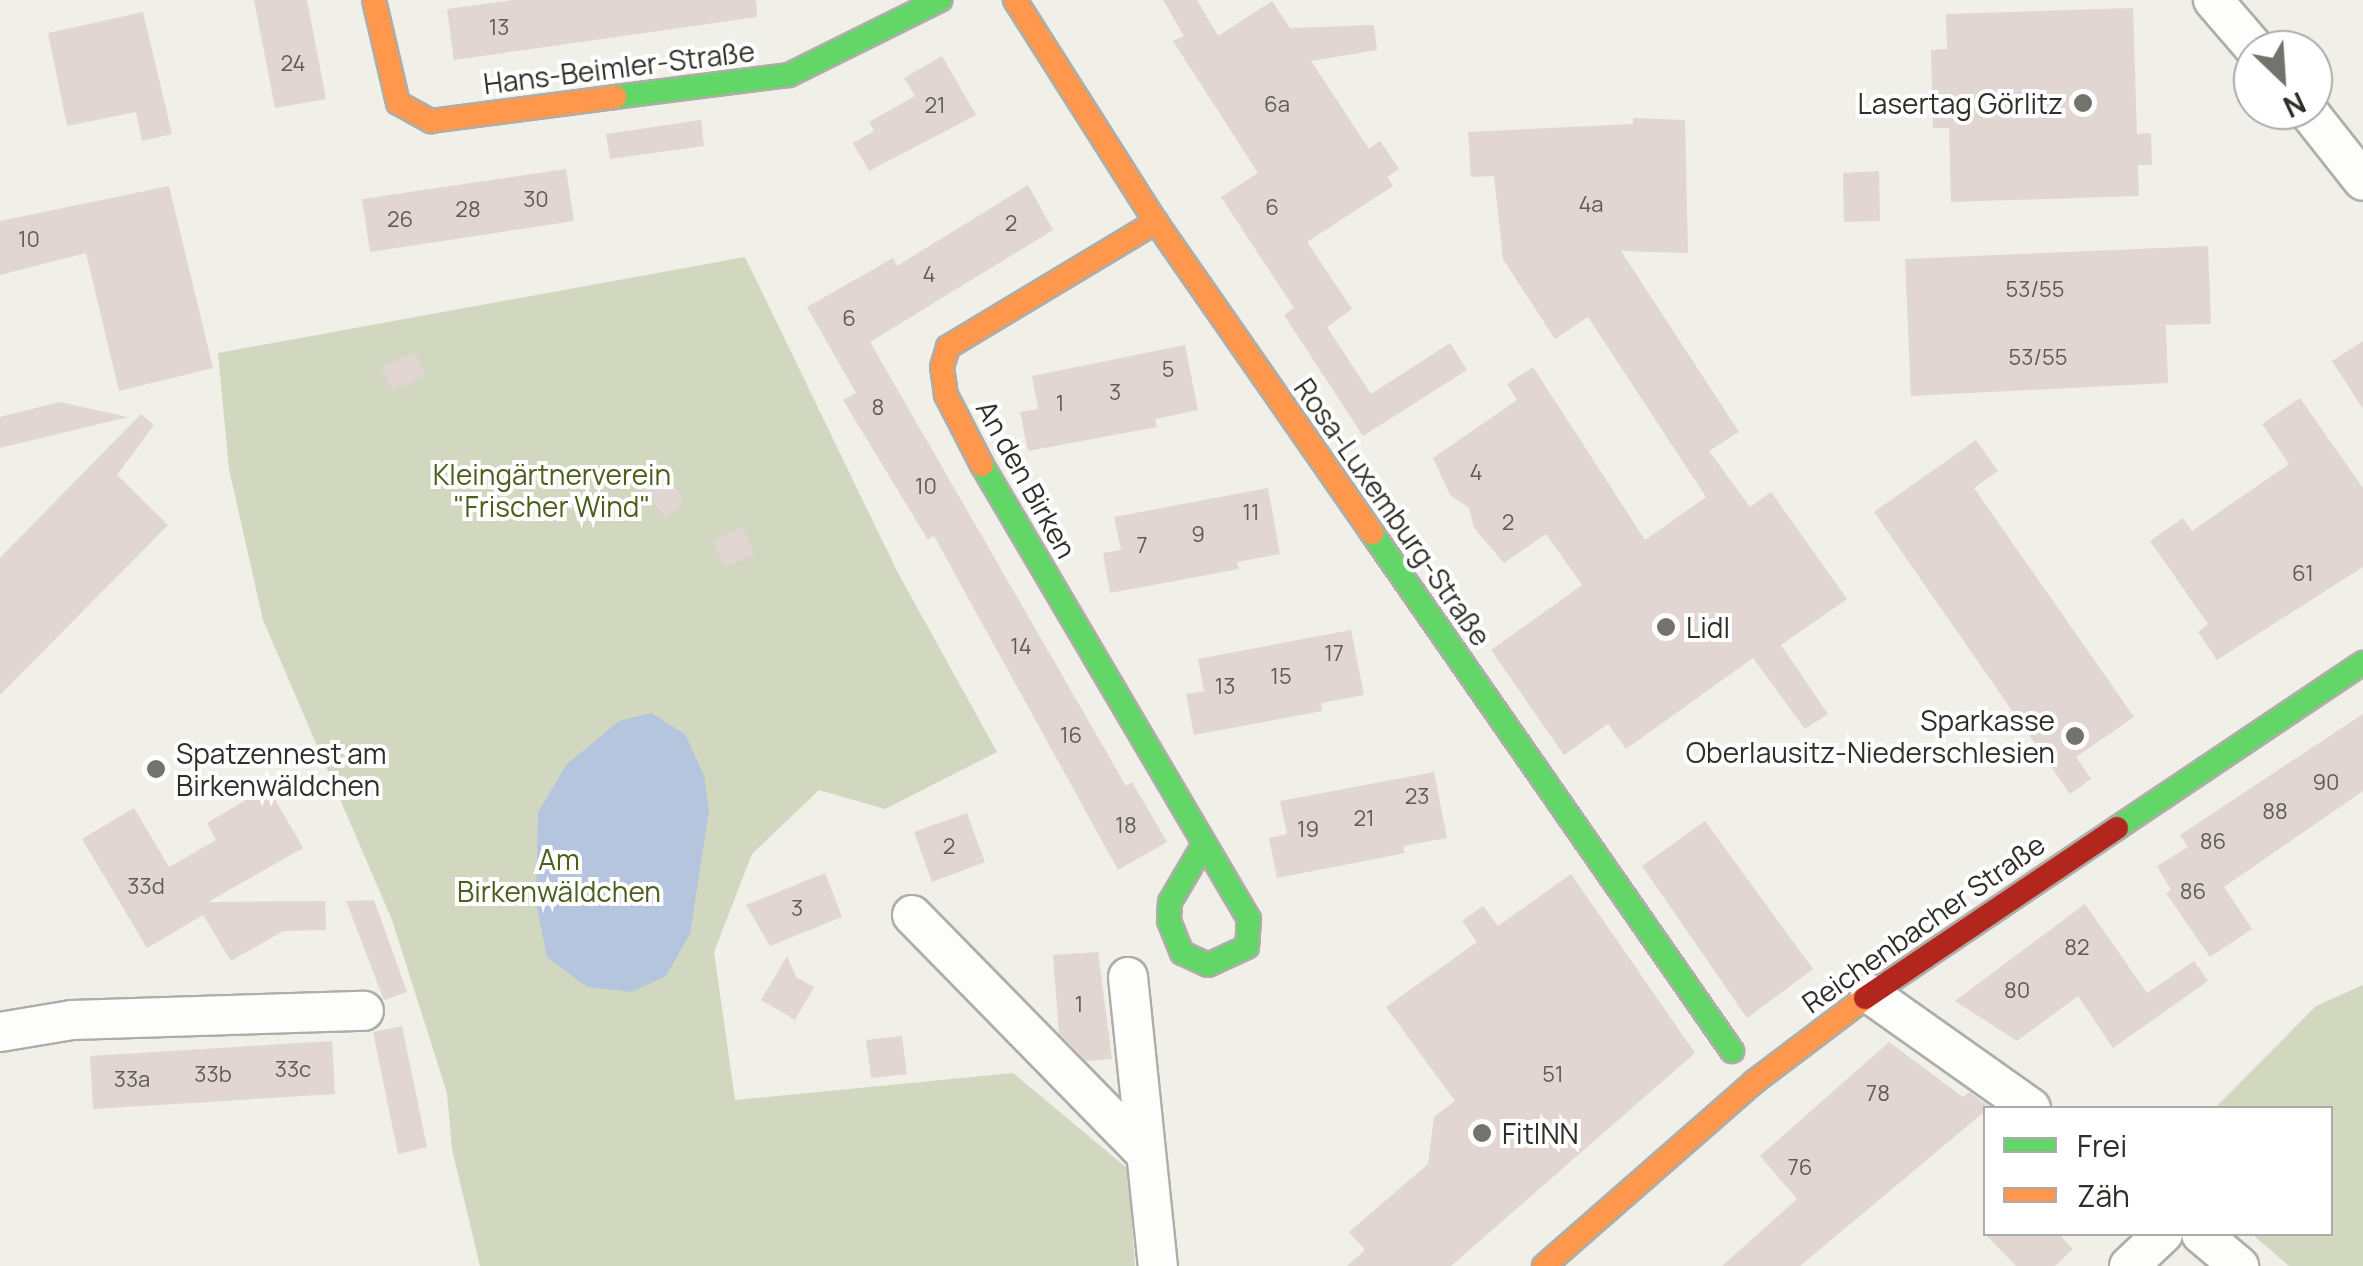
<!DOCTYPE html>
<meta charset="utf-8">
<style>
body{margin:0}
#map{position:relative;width:2363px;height:1266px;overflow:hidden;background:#f0efe8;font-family:Manrope,sans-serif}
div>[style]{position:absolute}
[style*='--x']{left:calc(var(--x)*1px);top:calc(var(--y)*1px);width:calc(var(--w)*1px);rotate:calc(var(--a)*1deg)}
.green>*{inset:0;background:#d1d8bf}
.water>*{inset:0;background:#b6c5de}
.building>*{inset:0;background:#e1d6d2}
.roads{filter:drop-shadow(2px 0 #aeada8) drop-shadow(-2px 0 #aeada8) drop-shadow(0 2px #aeada8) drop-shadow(0 -2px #aeada8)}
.street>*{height:38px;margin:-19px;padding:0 19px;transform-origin:19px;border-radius:19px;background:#fdfdfc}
.fast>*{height:22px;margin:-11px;padding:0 11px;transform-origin:11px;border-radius:11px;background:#63d668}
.slow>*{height:22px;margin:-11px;padding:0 11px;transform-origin:11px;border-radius:11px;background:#ff974d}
.jam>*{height:22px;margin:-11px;padding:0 11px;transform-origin:11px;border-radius:11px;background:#b3261e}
.dots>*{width:28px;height:28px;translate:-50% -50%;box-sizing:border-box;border:5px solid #fff;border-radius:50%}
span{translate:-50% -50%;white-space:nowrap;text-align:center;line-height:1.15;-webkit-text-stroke:8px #fff;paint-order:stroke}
.number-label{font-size:22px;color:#5f5b57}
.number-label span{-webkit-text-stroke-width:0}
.street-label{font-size:28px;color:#302e2a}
.poi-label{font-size:28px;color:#302e2a}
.right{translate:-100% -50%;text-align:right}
.left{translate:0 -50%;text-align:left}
.park-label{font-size:28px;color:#4c5e1d}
.legend{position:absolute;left:1983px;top:1106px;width:350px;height:130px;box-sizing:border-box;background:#fff;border:2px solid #acabaa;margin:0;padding:12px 18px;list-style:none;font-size:30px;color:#302e2a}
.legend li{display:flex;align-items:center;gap:20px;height:50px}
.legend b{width:50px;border:2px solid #acabaa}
.north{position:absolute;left:2233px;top:30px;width:100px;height:100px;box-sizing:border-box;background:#fff;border:2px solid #acabaa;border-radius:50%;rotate:155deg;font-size:28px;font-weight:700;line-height:40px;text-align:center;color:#302e2a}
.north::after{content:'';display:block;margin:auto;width:35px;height:45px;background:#73726c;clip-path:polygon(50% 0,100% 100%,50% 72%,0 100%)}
</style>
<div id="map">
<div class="green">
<div style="clip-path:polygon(745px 257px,898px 573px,997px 752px,885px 809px,819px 790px,752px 854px,714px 952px,735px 1100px,1013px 1073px,1128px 1169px,1135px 1266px,480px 1266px,452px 1149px,447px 1093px,392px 920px,263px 620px,229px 469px,218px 353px)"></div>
<div style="clip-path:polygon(2363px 985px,2363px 1266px,2289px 1266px,2252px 1234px,2330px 1234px,2330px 1108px,2215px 1108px,2316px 1006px)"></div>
</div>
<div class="water">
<div style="clip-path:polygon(651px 713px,685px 734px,704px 775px,709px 811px,690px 934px,666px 976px,632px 992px,587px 987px,547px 957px,536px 903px,538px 812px,567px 764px,619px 721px)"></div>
</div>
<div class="building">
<div style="clip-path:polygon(254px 0,307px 0,326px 99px,275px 108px)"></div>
<div style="clip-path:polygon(513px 0,756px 0,757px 17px,454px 60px,447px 9px)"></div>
<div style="clip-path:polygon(1163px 0,1197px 0,1218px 36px,1272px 1px,1290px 28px,1374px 25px,1377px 50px,1311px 61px,1369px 149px,1380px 141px,1399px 169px,1387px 177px,1393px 186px,1307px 242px,1352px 309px,1327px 327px,1371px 394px,1450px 343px,1467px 370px,1363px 436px,1284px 315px,1294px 308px,1221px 197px,1258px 173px,1173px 41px,1184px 36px)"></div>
<div style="clip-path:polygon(2133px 8px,2137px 134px,2151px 133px,2152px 165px,2138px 165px,2139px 196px,1951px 202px,1949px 128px,1933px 128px,1931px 50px,1947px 49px,1946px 14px)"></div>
<div style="clip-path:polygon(143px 12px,172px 134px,142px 141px,136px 112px,67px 126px,48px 33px)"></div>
<div style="clip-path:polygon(942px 56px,976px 115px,869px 171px,853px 143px,874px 131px,869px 122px,915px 96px,904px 78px)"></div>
<div style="clip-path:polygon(1633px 118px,1685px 120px,1688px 253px,1621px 251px,1739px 432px,1709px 451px,1750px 507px,1771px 492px,1847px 599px,1781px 645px,1828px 714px,1805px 729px,1753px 658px,1626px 749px,1608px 724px,1564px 755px,1491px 650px,1582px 585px,1546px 534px,1504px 563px,1474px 528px,1469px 508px,1450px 495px,1433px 458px,1517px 400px,1507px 384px,1533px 367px,1645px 540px,1706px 497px,1588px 317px,1555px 339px,1503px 259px,1494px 176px,1471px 177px,1468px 132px,1633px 124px)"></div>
<div style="clip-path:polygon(701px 120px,704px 146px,610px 159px,606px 134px)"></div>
<div style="clip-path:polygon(566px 169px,574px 221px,370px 252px,362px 199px)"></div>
<div style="clip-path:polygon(1879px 171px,1880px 221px,1844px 222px,1843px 173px)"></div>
<div style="clip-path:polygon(1028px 185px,1053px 230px,870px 342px,1126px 786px,1132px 782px,1167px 842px,1118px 870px,934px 536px,928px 540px,843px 400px,856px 393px,807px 307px,893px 258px,897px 266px)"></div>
<div style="clip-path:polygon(169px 186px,213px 368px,119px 391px,86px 253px,0 275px,0 221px)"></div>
<div style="clip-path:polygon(2208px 246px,2211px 324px,2166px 325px,2168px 383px,1911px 396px,1905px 259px)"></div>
<div style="clip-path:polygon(2363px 341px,2363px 409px,2332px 361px)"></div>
<div style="clip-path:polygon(1185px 345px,1198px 410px,1155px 419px,1157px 427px,1028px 451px,1020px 412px,1038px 409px,1032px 376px)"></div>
<div style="clip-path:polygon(414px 352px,425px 375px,393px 391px,381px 368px)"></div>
<div style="clip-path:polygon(2300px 398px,2363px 488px,2363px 567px,2217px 660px,2198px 632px,2208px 624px,2150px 541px,2183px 518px,2192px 531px,2289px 464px,2262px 424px)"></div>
<div style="clip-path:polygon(60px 402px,128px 417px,0 448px,0 417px)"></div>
<div style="clip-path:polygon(141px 414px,154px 425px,117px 475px,168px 525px,0 695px,0 558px)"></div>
<div style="clip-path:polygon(1976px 440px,1998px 471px,1974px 488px,2134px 717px,2076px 757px,2091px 779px,2070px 794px,1874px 512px)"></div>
<div style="clip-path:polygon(664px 473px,681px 495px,681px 506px,665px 518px,643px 488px)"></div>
<div style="clip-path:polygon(1268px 488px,1280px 554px,1237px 562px,1239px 569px,1110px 593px,1103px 553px,1121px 550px,1114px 517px)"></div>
<div style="clip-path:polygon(742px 527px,754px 554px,725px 567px,712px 541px)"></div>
<div style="clip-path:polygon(1351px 630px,1364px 695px,1321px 703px,1322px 711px,1194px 735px,1186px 694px,1204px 691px,1198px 659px)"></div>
<div style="clip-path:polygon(2363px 714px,2363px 791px,2224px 887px,2252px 929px,2210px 957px,2166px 893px,2171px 890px,2157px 866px,2188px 847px,2180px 835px)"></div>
<div style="clip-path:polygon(1434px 772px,1447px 838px,1403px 846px,1405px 853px,1277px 878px,1269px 838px,1287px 834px,1280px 801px)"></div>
<div style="clip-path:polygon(268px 787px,303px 848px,208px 902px,325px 901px,326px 930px,283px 931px,231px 961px,203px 915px,147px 948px,82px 839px,134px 808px,169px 867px,216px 840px,207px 823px)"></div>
<div style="clip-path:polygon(967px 813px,985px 862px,932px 882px,914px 832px)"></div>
<div style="clip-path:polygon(1705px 821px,1813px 969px,1747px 1018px,1642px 866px)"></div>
<div style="clip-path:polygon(825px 873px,842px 917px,770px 946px,746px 905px)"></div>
<div style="clip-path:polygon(1571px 874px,1695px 1053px,1451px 1266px,1347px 1266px,1365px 1250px,1349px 1232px,1428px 1164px,1434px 1117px,1455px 1101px,1386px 1007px,1477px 942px,1462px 921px,1483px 906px,1498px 926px)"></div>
<div style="clip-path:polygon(374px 900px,407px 992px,384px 1000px,346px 901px)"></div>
<div style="clip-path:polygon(2085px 904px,2147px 993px,2194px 961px,2208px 981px,2113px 1048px,2078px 996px,2017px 1041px,1955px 1001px)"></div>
<div style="clip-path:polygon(1098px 952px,1112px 1059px,1086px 1061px,1059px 1033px,1053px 955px)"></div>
<div style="clip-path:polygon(787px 956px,796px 977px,814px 987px,795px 1020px,761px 1000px)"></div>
<div style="clip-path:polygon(402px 1026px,427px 1147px,398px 1154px,373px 1032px)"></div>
<div style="clip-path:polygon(902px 1036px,907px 1074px,871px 1078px,866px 1040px)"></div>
<div style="clip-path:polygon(332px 1041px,335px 1094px,93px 1109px,90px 1056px)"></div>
<div style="clip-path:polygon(1889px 1042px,1963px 1097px,1969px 1092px,1990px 1107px,1800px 1266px,1722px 1266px,1797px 1199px,1760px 1156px)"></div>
<div style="clip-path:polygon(1985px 1234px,2059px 1234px,2073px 1249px,2055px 1266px,2016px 1266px)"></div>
</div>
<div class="roads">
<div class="street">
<div style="--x:2213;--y:0;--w:66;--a:49.3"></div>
<div style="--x:2307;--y:110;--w:90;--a:51.7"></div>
<div style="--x:912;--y:915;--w:334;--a:45.6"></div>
<div style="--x:1128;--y:977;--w:291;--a:84.1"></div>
<div style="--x:1870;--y:994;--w:197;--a:35.3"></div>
<div style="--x:0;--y:1032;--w:73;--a:-9.5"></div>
<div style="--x:72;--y:1020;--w:292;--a:-1.8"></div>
<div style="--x:2201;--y:1234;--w:50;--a:40.1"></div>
<div style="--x:2129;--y:1266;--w:47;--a:-43.3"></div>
</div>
<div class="fast">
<div style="--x:615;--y:97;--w:175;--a:-7.2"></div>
<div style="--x:789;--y:75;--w:169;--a:-26.4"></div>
<div style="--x:982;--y:465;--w:527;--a:59.54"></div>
<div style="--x:1249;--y:919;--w:28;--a:94"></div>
<div style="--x:1247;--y:947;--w:43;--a:155.2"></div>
<div style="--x:1208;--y:965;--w:29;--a:-155"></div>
<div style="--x:1182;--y:953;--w:35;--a:-112"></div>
<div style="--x:1169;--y:920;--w:18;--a:-87"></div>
<div style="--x:1170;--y:902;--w:67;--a:-59.6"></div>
<div style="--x:1372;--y:533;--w:631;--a:55.2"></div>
<div style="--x:2117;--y:828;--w:296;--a:-33.9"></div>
</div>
<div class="slow">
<div style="--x:374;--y:0;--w:106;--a:76.9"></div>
<div style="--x:398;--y:103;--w:38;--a:29"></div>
<div style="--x:431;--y:121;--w:186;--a:-7.4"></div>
<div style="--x:1015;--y:0;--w:263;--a:57.6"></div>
<div style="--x:1156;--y:222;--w:379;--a:55.2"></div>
<div style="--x:982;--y:465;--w:79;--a:-117.2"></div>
<div style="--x:946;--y:395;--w:28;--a:-98"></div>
<div style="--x:942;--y:367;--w:21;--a:-73"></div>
<div style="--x:948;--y:347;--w:243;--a:-31"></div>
<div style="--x:1544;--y:1266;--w:279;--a:-41.2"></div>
<div style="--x:1754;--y:1082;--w:139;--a:-37.1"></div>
</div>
<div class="jam">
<div style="--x:1865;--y:998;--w:304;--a:-34"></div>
</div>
</div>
<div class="dots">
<div style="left:2083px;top:103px;background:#73726c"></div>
<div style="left:1666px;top:627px;background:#73726c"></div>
<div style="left:2075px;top:736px;background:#73726c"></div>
<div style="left:156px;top:769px;background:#73726c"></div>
<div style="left:1482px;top:1133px;background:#73726c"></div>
</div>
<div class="number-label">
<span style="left:499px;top:28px">13</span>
<span style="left:293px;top:64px">24</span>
<span style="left:1277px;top:105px">6a</span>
<span style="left:935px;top:106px">21</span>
<span style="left:536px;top:200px">30</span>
<span style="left:1591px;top:205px">4a</span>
<span style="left:1272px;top:208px">6</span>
<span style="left:468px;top:210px">28</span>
<span style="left:400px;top:220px">26</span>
<span style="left:1011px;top:224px">2</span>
<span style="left:29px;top:240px">10</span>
<span style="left:929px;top:275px">4</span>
<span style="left:2035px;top:290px">53/55</span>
<span style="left:849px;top:319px">6</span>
<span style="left:2038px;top:358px">53/55</span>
<span style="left:1168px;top:370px">5</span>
<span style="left:1115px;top:393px">3</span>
<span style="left:1060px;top:404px">1</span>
<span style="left:878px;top:408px">8</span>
<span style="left:1476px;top:473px">4</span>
<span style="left:926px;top:487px">10</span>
<span style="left:1251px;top:513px">11</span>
<span style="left:1508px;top:523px">2</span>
<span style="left:1198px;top:535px">9</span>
<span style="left:1142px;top:546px">7</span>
<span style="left:2303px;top:574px">61</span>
<span style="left:1021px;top:647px">14</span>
<span style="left:1334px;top:654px">17</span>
<span style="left:1281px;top:677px">15</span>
<span style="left:1225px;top:687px">13</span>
<span style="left:1071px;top:736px">16</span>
<span style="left:2326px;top:783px">90</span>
<span style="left:1417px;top:797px">23</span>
<span style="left:2275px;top:812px">88</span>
<span style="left:1364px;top:819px">21</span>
<span style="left:1126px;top:826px">18</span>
<span style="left:1308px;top:830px">19</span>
<span style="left:2213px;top:842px">86</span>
<span style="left:949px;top:847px">2</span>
<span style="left:146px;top:887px">33d</span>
<span style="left:2193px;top:892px">86</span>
<span style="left:797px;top:909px">3</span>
<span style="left:2077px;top:948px">82</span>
<span style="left:2017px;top:991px">80</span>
<span style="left:1079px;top:1005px">1</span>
<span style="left:293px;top:1070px">33c</span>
<span style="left:213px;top:1075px">33b</span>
<span style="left:1553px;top:1075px">51</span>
<span style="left:132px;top:1080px">33a</span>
<span style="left:1878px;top:1094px">78</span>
<span style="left:1800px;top:1168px">76</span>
</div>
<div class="street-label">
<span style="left:619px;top:67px;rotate:-7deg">Hans-Beimler-Straße</span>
<span style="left:1027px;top:479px;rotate:61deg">An den Birken</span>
<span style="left:1393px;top:512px;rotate:55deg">Rosa-Luxemburg-Straße</span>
<span style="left:1923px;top:923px;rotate:-35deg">Reichenbacher Straße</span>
</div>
<div class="poi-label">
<span class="right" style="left:2063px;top:103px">Lasertag Görlitz</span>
<span class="left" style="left:1686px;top:627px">Lidl</span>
<span class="right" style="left:2055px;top:736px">Sparkasse<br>Oberlausitz-Niederschlesien</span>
<span class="left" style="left:176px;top:769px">Spatzennest am<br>Birkenwäldchen</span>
<span class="left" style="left:1502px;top:1133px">FitINN</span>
</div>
<div class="park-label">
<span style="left:552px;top:490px">Kleingärtnerverein<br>"Frischer Wind"</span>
<span style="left:559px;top:875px">Am<br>Birkenwäldchen</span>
</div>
<ul class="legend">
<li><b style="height:12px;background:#63d668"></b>Frei</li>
<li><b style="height:12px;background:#ff974d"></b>Zäh</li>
</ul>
<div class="north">N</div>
</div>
